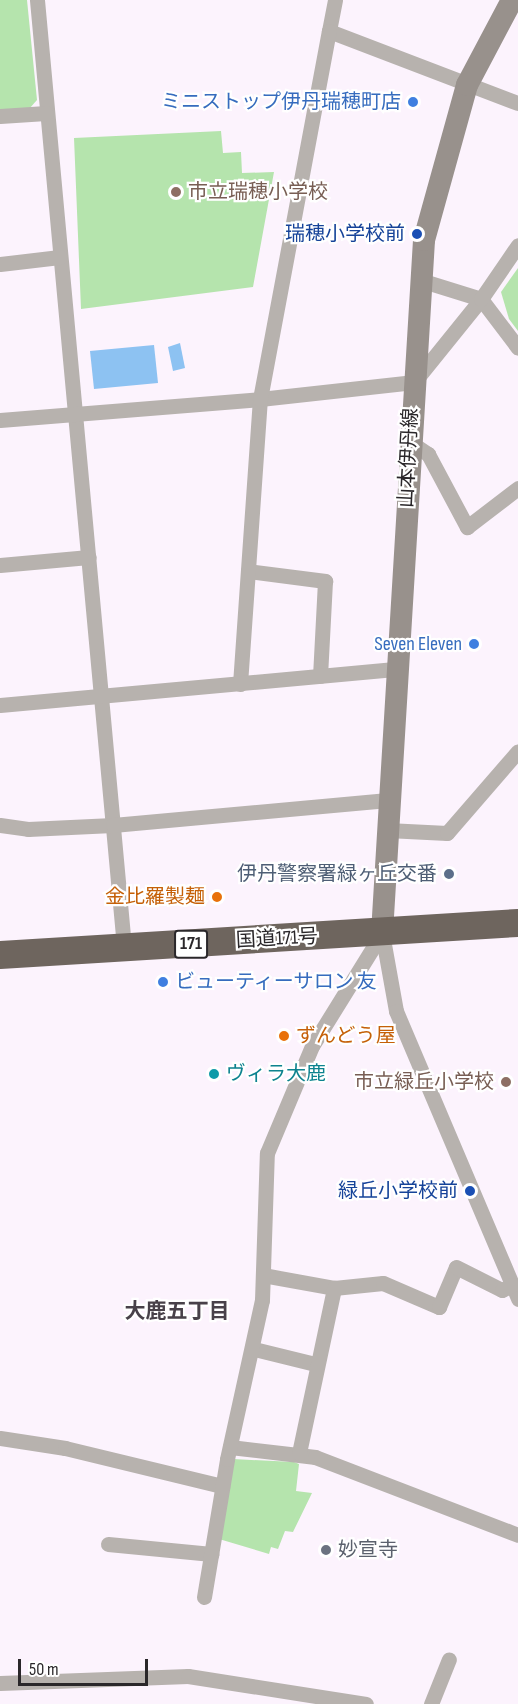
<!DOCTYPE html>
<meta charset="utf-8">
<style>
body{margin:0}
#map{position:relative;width:518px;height:1704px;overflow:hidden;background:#fcf3fd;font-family:"Sofia Sans Condensed","Noto Sans JP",sans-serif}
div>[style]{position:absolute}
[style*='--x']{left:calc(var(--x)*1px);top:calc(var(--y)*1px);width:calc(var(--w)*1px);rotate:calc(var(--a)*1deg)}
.green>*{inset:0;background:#b5e4ad}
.water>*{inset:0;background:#8dc2f2}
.street>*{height:15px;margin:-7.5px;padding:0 7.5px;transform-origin:7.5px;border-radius:7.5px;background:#b7b2ae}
.secondary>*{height:22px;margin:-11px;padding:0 11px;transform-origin:11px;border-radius:11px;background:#98918c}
.highway>*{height:28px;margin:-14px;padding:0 14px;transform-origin:14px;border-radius:14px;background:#6e655e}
.dots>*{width:16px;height:16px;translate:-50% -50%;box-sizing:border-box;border:3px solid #fff;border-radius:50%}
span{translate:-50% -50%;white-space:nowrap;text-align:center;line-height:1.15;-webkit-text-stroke:4.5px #fff;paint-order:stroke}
.shield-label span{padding:2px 4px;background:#fff;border:2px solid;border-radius:4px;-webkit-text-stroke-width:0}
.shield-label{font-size:18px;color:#2a272a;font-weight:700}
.shop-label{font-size:20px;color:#366cbe}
.right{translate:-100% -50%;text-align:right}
.left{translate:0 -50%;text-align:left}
.education-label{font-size:20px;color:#785e54}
.transit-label{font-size:20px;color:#164399}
.street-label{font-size:20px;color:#2a272a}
.service-label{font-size:20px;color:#4e5e75}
.food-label{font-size:20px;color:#c56008}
.culture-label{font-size:20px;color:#0d838f}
.worship-label{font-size:20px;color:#5b616d}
.neighbourhood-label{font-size:21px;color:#484149;font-weight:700}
.scale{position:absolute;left:18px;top:1659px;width:130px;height:27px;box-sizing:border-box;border:3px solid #2a272a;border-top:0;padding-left:8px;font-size:18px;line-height:21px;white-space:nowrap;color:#2a272a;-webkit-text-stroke:4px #fff;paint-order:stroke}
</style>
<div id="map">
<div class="green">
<div style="clip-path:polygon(0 0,27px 0,37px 100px,29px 109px,0 111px)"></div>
<div style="clip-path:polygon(221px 131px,223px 153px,241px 152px,242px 173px,274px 172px,253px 287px,81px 309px,74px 138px)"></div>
<div style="clip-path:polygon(518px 268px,518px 331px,509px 319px,501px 292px)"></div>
<div style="clip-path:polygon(233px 1459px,294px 1462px,299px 1464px,296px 1491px,312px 1493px,293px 1532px,285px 1531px,278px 1549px,271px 1547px,269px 1554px,219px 1539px)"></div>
</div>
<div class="water">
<div style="clip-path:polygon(180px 343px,185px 368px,173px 371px,168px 347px)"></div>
<div style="clip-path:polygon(154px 345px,158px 383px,94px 389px,90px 351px)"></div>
</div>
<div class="street">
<div style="--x:37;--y:0;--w:951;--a:84.75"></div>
<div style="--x:335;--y:0;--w:32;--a:101"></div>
<div style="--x:329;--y:31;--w:202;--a:20.9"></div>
<div style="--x:0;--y:116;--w:46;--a:-3.7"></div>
<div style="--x:0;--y:264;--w:60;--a:-6.7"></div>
<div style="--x:420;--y:280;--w:64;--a:17.3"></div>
<div style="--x:481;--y:299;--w:61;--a:52.9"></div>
<div style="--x:0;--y:420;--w:261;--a:-4.6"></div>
<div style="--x:260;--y:399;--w:155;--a:-6.3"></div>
<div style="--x:414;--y:382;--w:107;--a:-51.1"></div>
<div style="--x:481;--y:299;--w:65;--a:-55.6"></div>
<div style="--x:410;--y:442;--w:22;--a:34"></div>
<div style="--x:428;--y:454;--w:83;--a:61.9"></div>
<div style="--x:467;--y:527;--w:64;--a:-37.4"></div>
<div style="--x:0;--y:565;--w:89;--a:-5.1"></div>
<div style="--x:248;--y:571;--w:78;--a:7.4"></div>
<div style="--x:325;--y:581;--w:95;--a:93"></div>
<div style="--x:240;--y:684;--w:286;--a:-86"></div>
<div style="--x:260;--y:399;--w:374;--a:-79.4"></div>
<div style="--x:0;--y:705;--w:399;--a:-5.2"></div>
<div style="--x:0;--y:825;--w:28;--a:8"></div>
<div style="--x:28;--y:829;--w:85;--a:-2.7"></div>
<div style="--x:113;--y:825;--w:276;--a:-5.2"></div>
<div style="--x:387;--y:830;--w:60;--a:2.9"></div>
<div style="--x:447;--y:833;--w:108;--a:-49.1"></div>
<div style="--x:382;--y:933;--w:79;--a:79.8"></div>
<div style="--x:396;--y:1011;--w:313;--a:67"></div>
<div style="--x:263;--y:1275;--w:72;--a:10.4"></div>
<div style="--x:334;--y:1288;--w:49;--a:-5.8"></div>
<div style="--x:383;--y:1283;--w:61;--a:23.2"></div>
<div style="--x:439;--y:1307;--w:43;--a:-67"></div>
<div style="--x:456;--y:1267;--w:51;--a:26.6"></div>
<div style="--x:502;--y:1290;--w:11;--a:-27"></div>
<div style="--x:254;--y:1349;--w:63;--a:13.8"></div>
<div style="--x:0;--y:1438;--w:66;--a:8.7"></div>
<div style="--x:65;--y:1448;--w:162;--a:13.6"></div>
<div style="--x:230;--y:1447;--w:86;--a:6.7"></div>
<div style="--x:315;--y:1457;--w:217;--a:21"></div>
<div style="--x:299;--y:1453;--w:169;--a:-78"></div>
<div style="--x:108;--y:1544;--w:104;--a:5.5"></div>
<div style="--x:204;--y:1597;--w:140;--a:-80.5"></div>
<div style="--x:227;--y:1459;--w:163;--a:-77.6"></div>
<div style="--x:262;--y:1300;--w:147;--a:-88.1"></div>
<div style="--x:267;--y:1153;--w:116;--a:-67.2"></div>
<div style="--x:312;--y:1046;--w:133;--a:-58.2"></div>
<div style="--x:0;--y:1683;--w:188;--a:-2.1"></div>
<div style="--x:188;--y:1676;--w:180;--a:8.9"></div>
<div style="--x:431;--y:1704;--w:48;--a:-68.2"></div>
</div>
<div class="secondary">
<div style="--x:382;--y:933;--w:694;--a:-86.53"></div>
<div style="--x:424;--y:240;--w:161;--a:-74.5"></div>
<div style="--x:467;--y:85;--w:96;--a:-62.1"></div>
</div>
<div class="highway">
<div style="--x:0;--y:955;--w:519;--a:-3.54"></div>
</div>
<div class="dots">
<div style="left:413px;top:102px;background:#3f7fe0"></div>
<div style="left:176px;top:192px;background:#8d6e63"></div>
<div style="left:417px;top:234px;background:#1a4fb4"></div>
<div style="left:474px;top:644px;background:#3f7fe0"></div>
<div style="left:449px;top:874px;background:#5c6f8a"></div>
<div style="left:217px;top:897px;background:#e8710a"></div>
<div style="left:163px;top:982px;background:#3f7fe0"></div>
<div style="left:284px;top:1036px;background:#e8710a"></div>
<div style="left:214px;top:1074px;background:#0f9aa8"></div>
<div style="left:506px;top:1082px;background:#8d6e63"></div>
<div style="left:470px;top:1191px;background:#1a4fb4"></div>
<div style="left:326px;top:1550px;background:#6b7280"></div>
</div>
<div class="shield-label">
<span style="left:191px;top:944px">171</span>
</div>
<div class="shop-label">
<span class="right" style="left:401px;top:102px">ミニストップ伊丹瑞穂町店</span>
<span class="right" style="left:462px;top:644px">Seven Eleven</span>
<span class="left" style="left:175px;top:982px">ビューティーサロン 友</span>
</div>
<div class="education-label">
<span class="left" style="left:188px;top:192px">市立瑞穂小学校</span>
<span class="right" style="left:494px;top:1082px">市立緑丘小学校</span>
</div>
<div class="transit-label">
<span class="right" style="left:405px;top:234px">瑞穂小学校前</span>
<span class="right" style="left:458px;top:1191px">緑丘小学校前</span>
</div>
<div class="street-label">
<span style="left:409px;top:458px;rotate:-87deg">山本伊丹線</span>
<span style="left:277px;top:939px;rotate:-3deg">国道171号</span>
</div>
<div class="service-label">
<span class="right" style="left:437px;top:874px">伊丹警察署緑ヶ丘交番</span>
</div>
<div class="food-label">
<span class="right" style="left:205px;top:897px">金比羅製麺</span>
<span class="left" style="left:296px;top:1036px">ずんどう屋</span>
</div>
<div class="culture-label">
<span class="left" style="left:226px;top:1074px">ヴィラ大鹿</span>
</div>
<div class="worship-label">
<span class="left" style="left:338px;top:1550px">妙宣寺</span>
</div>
<div class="neighbourhood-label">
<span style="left:177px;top:1312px">大鹿五丁目</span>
</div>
<div class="scale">50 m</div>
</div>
